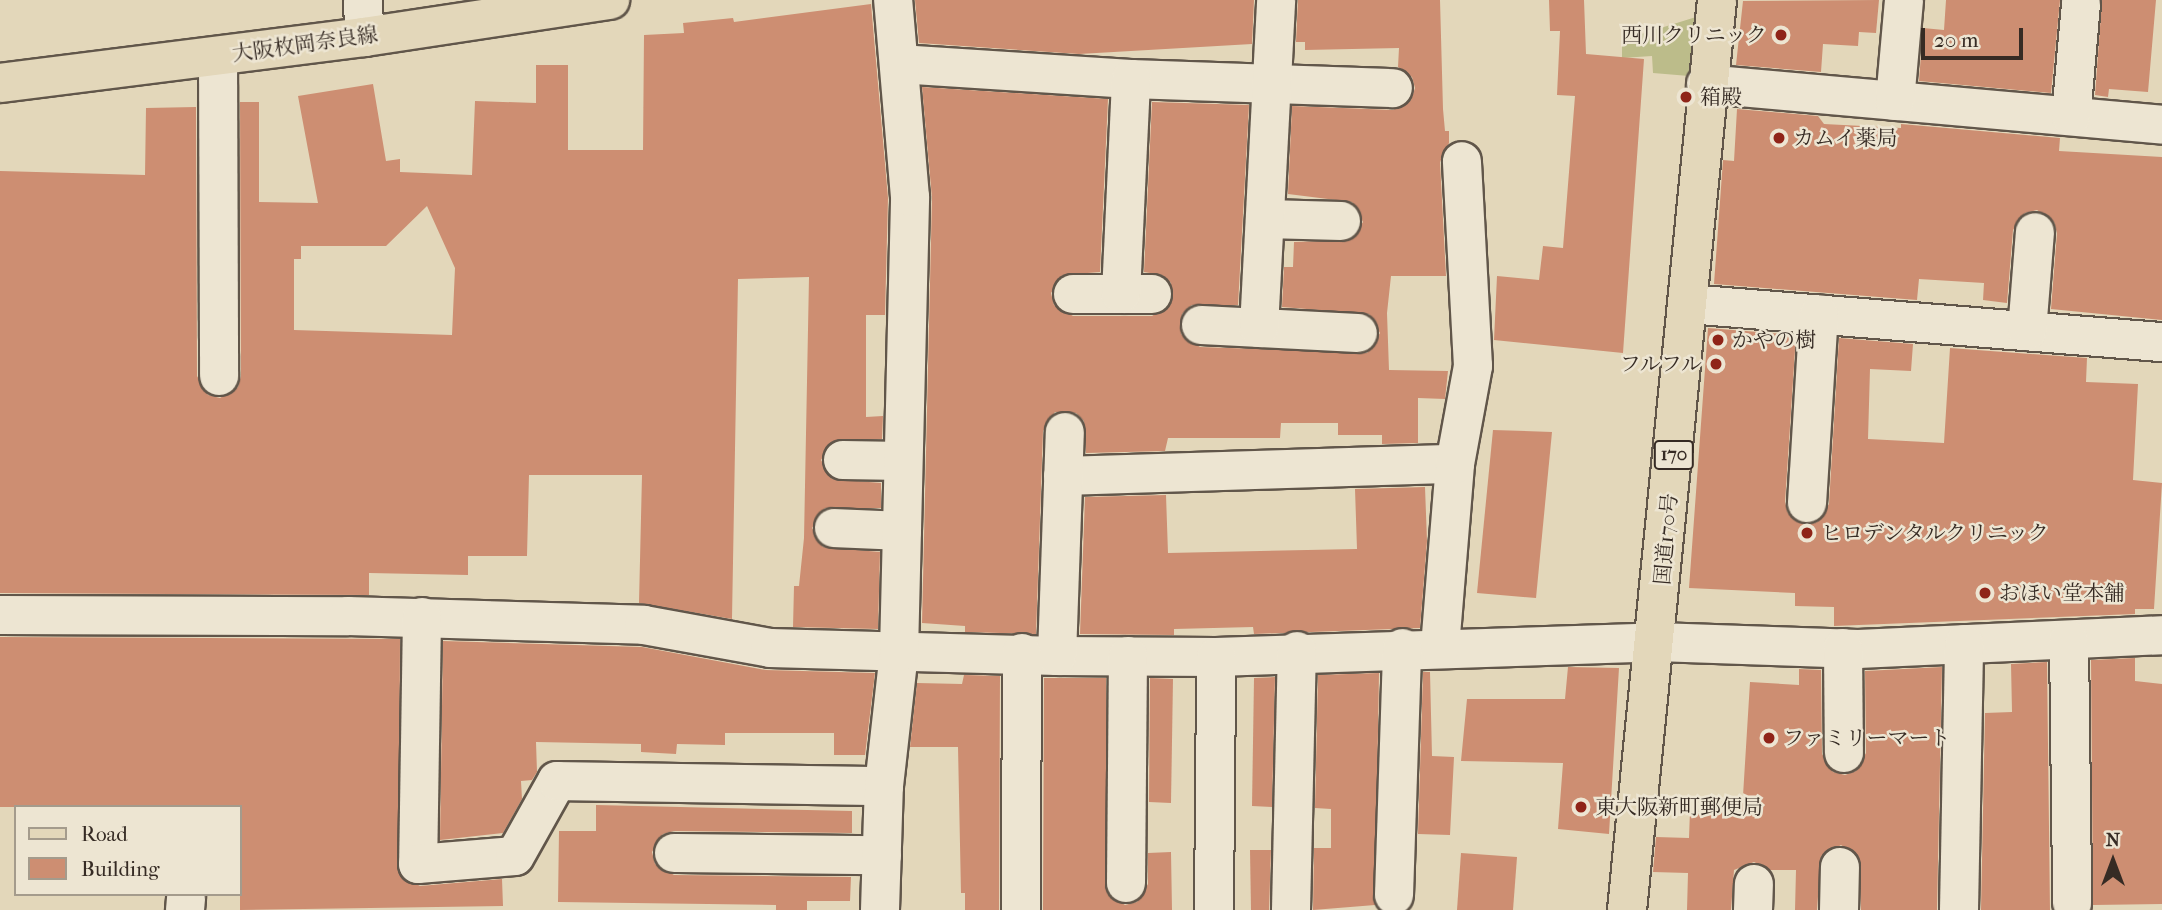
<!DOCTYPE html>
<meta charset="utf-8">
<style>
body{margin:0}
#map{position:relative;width:2162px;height:910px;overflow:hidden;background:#e3d7ba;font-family:"IM FELL French Canon","Noto Serif JP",serif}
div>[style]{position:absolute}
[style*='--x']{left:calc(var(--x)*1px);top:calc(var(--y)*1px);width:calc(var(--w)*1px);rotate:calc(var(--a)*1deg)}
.green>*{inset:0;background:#bcbc8a}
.building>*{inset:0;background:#cd8e72}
.roads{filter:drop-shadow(2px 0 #61564a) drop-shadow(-2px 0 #61564a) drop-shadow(0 2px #61564a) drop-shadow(0 -2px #61564a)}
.minor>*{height:38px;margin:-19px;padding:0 19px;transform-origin:19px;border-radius:19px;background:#ede5d2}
.major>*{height:38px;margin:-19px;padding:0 19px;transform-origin:19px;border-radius:19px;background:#e3d7ba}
.highway>*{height:38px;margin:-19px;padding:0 19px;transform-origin:19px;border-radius:19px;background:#e3d7ba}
.dots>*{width:19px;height:19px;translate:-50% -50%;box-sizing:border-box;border:4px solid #ede5d2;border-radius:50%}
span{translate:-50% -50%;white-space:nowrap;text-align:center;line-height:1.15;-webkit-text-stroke:5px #ede5d2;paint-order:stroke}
.shield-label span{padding:2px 5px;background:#ede5d2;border:2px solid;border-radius:5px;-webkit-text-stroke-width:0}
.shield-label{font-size:19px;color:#362b24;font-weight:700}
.poi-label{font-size:21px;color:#362b24}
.right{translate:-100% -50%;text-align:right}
.left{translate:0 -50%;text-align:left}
.street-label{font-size:21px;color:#362b24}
.legend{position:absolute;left:14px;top:805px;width:228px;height:91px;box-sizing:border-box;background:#ede5d2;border:2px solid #a49b8c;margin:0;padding:9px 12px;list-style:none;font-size:21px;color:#362b24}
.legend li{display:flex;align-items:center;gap:14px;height:35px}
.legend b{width:35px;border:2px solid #a49b8c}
.north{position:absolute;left:2078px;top:826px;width:70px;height:70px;-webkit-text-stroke:5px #ede5d2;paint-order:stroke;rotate:0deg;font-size:19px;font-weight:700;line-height:28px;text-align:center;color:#362b24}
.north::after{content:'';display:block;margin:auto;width:24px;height:32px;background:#362b24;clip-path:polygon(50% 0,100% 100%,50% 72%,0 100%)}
.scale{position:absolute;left:1921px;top:28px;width:102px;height:32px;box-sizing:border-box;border:4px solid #362b24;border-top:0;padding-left:9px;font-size:21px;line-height:24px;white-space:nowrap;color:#362b24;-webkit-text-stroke:5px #ede5d2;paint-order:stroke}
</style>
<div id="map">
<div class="green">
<div style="clip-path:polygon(1696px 17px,1689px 76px,1653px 73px,1652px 56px,1622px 58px,1622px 40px)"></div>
</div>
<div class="building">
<div style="clip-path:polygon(915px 0,1254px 0,1252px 44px,1079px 54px,919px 43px)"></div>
<div style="clip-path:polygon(1298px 0,1440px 0,1443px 109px,1445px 131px,1449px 131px,1449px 143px,1440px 162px,1446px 276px,1391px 276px,1387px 313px,1389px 370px,1448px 371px,1445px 399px,1418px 398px,1418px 443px,1382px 444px,1382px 435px,1338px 435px,1338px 423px,1281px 423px,1280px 438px,1168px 438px,1165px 451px,1086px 453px,1084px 421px,1076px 413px,1055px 412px,1043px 431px,1036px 634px,965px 632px,965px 626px,922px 623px,932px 198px,922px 87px,1108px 99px,1100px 272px,1063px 275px,1051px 293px,1054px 305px,1073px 316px,1152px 316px,1171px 304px,1171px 283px,1162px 275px,1144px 272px,1152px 102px,1249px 105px,1238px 305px,1192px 305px,1182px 314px,1181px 334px,1200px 347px,1367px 353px,1380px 333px,1369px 314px,1282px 307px,1284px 267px,1293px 267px,1294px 242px,1351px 240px,1363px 222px,1352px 202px,1288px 194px,1292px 106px,1393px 110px,1411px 100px,1415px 88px,1412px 77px,1398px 67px,1399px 48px,1305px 50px,1305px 42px,1296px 42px)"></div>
<div style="clip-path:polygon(1549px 0,1584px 0,1586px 54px,1644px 59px,1623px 353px,1494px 340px,1497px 276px,1539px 280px,1543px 246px,1563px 248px,1575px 96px,1557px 95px,1560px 31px,1550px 31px)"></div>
<div style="clip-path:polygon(1879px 0,1876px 33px,1859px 32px,1858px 46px,1823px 44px,1821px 72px,1736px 65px,1743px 1px)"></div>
<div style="clip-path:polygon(1946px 0,2060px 0,2051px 93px,1919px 81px,1923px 28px,1944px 30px)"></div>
<div style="clip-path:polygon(2102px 0,2156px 0,2148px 92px,2109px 89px,2108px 97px,2095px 95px)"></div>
<div style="clip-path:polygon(evenodd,871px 4px,888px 198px,885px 315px,866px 315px,866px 417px,883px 416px,882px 439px,833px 441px,821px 460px,832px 479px,881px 483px,881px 508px,825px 508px,812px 528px,823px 547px,880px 552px,878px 629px,793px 627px,794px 586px,799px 586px,804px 538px,809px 277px,738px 279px,732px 619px,639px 603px,642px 475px,529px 475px,527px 556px,468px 556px,468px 575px,369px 573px,369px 595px,0 593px,0 171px,145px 175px,146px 108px,196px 107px,197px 376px,208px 395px,220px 398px,238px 387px,241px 376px,240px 102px,259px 102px,259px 202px,318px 203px,298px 96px,373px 84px,386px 161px,400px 159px,400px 172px,472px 175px,475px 101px,536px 103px,536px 65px,568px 65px,568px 150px,643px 150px,644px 35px,684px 33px,683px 23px,733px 18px,734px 22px,871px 4px,427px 206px,455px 268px,452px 335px,294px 330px,294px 259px,301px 259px,301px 246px,386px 246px,427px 206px)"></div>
<div style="clip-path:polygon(1737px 109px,1818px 116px,1824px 124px,1901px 128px,1901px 124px,2060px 138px,2059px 151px,2162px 157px,2162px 320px,2051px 309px,2057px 233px,2054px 222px,2037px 210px,2025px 213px,2013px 230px,2007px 303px,1983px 300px,1984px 283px,1919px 279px,1917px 300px,1714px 284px,1723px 160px,1734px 161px)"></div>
<div style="clip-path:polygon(1708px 328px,1796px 335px,1785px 502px,1788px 513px,1805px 525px,1817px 522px,1829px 504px,1839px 338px,1913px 344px,1911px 371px,1870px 369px,1868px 439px,1944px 443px,1950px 348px,2087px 358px,2086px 382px,2138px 384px,2133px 480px,2162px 483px,2154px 609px,2135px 609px,2135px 614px,1834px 626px,1834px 607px,1795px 606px,1795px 593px,1689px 588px)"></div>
<div style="clip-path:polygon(1493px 430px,1552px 432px,1536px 598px,1477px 593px)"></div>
<div style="clip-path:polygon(1425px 487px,1427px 541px,1420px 628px,1254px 634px,1253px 627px,1174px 629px,1174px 635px,1080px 634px,1085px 497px,1166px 495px,1168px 553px,1357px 549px,1355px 489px)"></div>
<div style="clip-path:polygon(0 637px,400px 639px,399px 875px,420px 886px,502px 879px,503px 906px,240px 910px,240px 807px,0 807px)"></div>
<div style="clip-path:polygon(443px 641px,642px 647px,766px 670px,875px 673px,865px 755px,834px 755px,834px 733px,725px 733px,725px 745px,677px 744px,676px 754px,641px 752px,641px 744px,536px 742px,537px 772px,532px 780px,521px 781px,522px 799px,503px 833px,440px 840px)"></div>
<div style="clip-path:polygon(2135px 658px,2135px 681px,2162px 684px,2162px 904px,2093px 905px,2091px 660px)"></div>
<div style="clip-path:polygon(2047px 662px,2050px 910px,1981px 910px,1985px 713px,2012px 712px,2011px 664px)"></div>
<div style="clip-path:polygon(1568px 667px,1619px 668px,1609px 834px,1558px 829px,1563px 763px,1461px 761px,1467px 699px,1565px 699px)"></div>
<div style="clip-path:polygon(1942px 667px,1937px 910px,1861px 910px,1859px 857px,1841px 845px,1821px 856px,1817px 910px,1795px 910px,1796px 870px,1770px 870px,1754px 862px,1734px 870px,1731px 910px,1687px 910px,1688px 873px,1653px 872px,1656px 837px,1689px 838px,1690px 811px,1742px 812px,1750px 682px,1799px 685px,1799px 669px,1821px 670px,1822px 754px,1833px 772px,1845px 775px,1856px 771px,1866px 753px,1865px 671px)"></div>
<div style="clip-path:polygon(1423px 672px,1430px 672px,1432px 756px,1454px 757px,1450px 835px,1418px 834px)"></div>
<div style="clip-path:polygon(1379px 673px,1375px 905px,1313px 910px,1314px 848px,1331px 848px,1331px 809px,1315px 808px,1318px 675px)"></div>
<div style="clip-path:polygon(964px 675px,1000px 676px,999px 910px,965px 910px,965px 893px,961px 893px,958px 747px,910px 747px,917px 683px,962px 684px)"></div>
<div style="clip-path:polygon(1275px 677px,1272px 807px,1252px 806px,1254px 678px)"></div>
<div style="clip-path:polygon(1044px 678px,1106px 678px,1107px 893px,1125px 905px,1137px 902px,1148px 884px,1148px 853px,1171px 852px,1172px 910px,1043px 910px)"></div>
<div style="clip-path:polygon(1150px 678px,1173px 679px,1171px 803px,1149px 802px)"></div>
<div style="clip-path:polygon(596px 805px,852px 811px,852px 833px,674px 831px,663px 834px,652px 852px,655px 864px,674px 875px,851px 877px,850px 901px,807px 901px,807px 910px,776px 910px,776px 905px,558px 902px,559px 831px,596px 831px)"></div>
<div style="clip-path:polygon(1250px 850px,1271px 850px,1269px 910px,1251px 910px)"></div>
<div style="clip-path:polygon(1461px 853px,1517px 857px,1513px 910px,1457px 910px)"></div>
</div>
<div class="roads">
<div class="minor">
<div style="--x:363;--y:0;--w:37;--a:88"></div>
<div style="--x:218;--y:56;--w:320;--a:89.8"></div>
<div style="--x:899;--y:64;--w:232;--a:3.7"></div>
<div style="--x:1131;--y:79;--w:262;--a:2"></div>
<div style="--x:1706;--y:84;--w:458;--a:5.1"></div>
<div style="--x:1895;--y:101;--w:101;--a:-84.9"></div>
<div style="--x:2071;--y:116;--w:113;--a:-84.9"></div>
<div style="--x:1266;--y:219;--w:75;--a:1.5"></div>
<div style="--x:1073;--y:294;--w:79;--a:0"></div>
<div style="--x:1121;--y:294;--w:215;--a:-87.3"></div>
<div style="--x:1688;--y:304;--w:476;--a:4.6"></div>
<div style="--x:1201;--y:325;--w:157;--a:2.9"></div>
<div style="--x:1259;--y:328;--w:328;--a:-87"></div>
<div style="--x:2027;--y:331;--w:99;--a:-85.4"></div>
<div style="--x:843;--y:460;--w:60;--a:1"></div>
<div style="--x:1063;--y:476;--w:392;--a:-1.8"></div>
<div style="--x:1807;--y:503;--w:189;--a:-86.4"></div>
<div style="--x:834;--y:528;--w:68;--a:2.5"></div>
<div style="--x:0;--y:615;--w:348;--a:0.2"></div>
<div style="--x:348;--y:616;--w:296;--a:1.7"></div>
<div style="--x:644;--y:625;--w:128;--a:10.3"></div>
<div style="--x:770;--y:648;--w:287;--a:1.6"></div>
<div style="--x:1057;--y:656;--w:159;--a:0.4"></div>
<div style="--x:1216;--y:657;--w:441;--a:-1.9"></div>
<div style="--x:1657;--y:642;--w:201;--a:2"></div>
<div style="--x:1858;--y:649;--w:304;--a:-2.6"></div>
<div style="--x:422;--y:617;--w:247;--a:90.9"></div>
<div style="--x:418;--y:864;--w:97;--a:-4.7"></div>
<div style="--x:515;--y:856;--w:86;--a:-60.8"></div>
<div style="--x:557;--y:781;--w:327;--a:0.9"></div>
<div style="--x:2069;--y:640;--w:263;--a:89.3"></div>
<div style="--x:1440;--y:647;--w:184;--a:-85.3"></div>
<div style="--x:1455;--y:464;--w:100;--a:-79.6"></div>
<div style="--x:1473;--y:366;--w:205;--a:-93.1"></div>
<div style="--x:1843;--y:648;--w:105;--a:89.5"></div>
<div style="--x:1057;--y:656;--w:224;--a:-88"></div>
<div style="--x:674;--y:853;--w:208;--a:0.6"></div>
<div style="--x:1126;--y:883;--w:227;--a:-89.5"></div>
<div style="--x:1394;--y:895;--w:247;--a:-88.1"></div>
<div style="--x:185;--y:910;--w:12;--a:-85"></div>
<div style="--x:880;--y:910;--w:124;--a:-88.2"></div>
<div style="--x:884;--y:786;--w:135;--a:-83.6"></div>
<div style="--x:899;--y:652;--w:455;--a:-88.6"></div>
<div style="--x:910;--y:197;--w:198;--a:-94.9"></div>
<div style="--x:1021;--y:910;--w:257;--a:-89.8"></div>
<div style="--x:1214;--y:910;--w:253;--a:-89.5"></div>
<div style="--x:1291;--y:910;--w:259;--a:-88.7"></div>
<div style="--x:1753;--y:910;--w:26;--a:-88"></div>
<div style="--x:1839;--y:910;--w:43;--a:-88.7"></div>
<div style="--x:1959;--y:910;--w:266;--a:-88.9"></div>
</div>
<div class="major">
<div style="--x:0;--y:83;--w:367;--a:-7.2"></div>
<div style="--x:364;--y:37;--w:249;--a:-8.6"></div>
</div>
<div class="highway">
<div style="--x:1627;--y:910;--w:914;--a:-84.35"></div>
</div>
</div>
<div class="dots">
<div style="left:1781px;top:35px;background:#8f2418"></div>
<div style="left:1686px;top:97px;background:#8f2418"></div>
<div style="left:1779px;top:138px;background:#8f2418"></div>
<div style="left:1718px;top:340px;background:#8f2418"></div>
<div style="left:1716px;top:364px;background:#8f2418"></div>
<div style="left:1807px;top:533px;background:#8f2418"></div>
<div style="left:1985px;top:593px;background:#8f2418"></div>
<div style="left:1769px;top:738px;background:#8f2418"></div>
<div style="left:1581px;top:807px;background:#8f2418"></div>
</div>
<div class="shield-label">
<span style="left:1674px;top:455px">170</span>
</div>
<div class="poi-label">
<span class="right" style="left:1767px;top:35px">西川クリニック</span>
<span class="left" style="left:1700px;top:97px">箱殿</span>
<span class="left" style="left:1793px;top:138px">カムイ薬局</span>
<span class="left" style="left:1732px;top:340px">かやの樹</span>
<span class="right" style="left:1702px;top:364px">フルフル</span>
<span class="left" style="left:1821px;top:533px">ヒロデンタルクリニック</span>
<span class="left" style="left:1999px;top:593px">おほい堂本舗</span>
<span class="left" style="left:1783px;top:738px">ファミリーマート</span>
<span class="left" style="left:1595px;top:807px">東大阪新町郵便局</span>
</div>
<div class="street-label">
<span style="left:305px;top:44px;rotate:-8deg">大阪枚岡奈良線</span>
<span style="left:1666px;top:539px;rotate:-85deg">国道170号</span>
</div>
<ul class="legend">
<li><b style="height:9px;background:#e3d7ba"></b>Road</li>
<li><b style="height:19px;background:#cd8e72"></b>Building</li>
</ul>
<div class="north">N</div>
<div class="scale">20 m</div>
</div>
